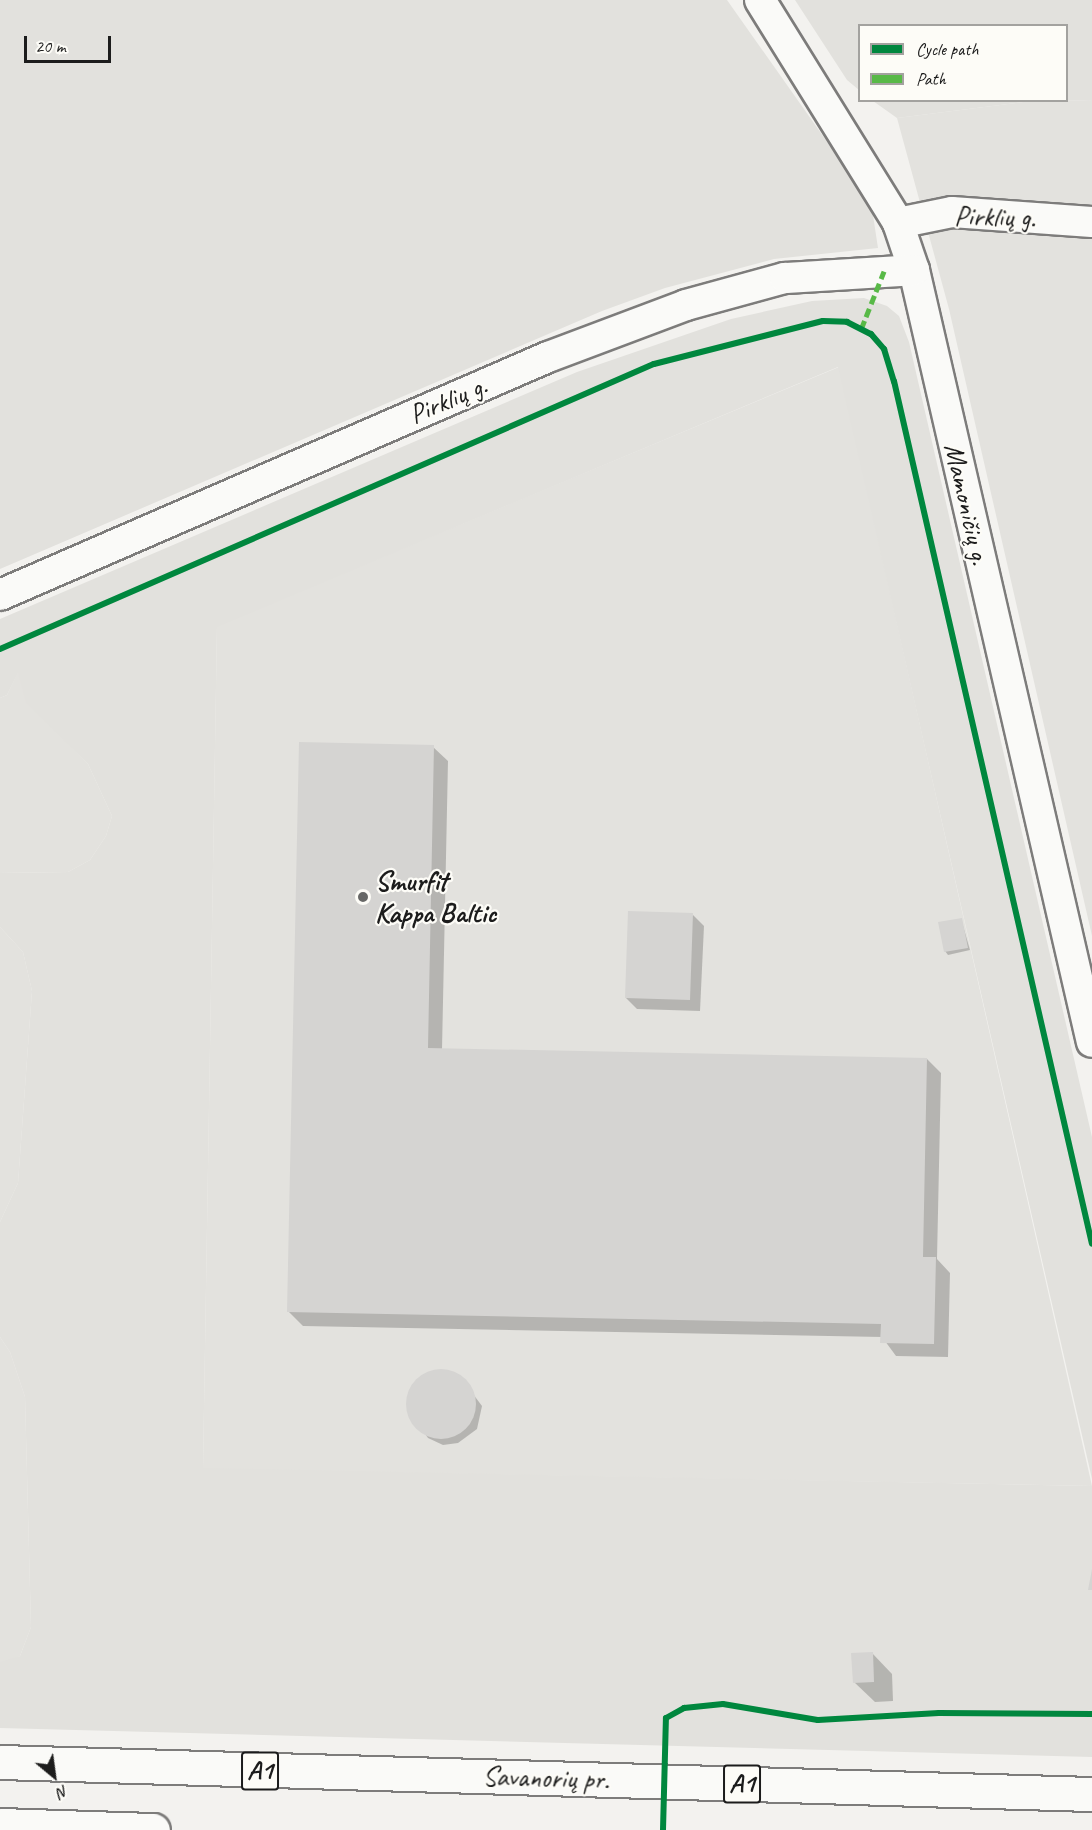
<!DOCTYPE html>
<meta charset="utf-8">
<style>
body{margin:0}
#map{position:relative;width:1092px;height:1830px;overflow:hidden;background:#f3f2ef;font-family:Caveat,sans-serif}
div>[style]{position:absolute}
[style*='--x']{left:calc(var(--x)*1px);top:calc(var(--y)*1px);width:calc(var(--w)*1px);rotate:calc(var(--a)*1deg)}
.built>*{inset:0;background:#e3e2de}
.green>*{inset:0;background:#e2e1dd}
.shadow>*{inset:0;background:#0003}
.building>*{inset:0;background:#d5d4d2}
.round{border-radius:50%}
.roads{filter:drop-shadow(2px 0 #7d7c7b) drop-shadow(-2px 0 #7d7c7b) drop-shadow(0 2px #7d7c7b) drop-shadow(0 -2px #7d7c7b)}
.street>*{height:30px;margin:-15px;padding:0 15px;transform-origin:15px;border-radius:15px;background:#fafaf8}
.highway>*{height:33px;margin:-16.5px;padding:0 16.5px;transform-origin:16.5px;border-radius:16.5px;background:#fafaf8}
.quiet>*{height:4.5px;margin-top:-2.25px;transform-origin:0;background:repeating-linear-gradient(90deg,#58b947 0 9px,transparent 0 13.5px)}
.cycleway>*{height:6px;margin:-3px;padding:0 3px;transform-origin:3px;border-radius:3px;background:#00873e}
.dots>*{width:16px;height:16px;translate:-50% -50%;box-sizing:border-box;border:3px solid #fdfcf7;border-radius:50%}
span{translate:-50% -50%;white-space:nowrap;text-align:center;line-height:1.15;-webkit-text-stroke:4.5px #fdfcf7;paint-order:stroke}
.shield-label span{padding:2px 4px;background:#fdfcf7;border:2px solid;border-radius:4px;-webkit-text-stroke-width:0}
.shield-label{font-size:27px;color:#1c1c1c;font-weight:700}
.street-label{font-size:28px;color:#1c1c1c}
.poi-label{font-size:28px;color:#1c1c1c;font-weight:700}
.left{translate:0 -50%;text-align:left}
.legend{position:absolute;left:858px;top:24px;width:210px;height:78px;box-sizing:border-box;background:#fdfcf7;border:2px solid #a3a29f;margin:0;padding:8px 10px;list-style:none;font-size:18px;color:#1c1c1c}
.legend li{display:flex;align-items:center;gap:12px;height:30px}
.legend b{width:30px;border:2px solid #a3a29f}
.north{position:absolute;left:24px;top:1746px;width:60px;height:60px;-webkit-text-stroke:4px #fdfcf7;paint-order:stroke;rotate:151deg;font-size:16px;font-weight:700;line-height:24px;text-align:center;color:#1c1c1c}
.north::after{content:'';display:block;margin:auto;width:21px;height:27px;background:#1c1c1c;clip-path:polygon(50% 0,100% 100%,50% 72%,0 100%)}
.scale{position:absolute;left:24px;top:36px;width:87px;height:27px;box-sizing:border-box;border:3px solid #1c1c1c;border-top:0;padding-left:8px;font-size:18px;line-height:21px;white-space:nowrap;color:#1c1c1c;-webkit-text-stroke:4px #fdfcf7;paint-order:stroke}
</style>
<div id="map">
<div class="built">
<div style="clip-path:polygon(1092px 100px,1092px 936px,949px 309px,897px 118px,1023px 102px)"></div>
<div style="clip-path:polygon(839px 367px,1092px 1486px,203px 1469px,217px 626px)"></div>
<div style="clip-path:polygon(18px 672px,62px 737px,88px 764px,112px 816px,106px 836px,90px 860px,68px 872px,0 873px,0 698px,7px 695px)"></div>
<div style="clip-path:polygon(0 927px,23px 952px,32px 991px,18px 1183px,0 1222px)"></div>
<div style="clip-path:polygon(0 1337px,10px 1352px,25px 1397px,31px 1627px,20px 1656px,8px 1662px,0 1662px)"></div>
</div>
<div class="green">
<div style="clip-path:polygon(0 0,727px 0,830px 146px,859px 168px,869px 189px,878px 248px,774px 259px,665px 288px,602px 311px,0 569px)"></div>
<div style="clip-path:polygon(795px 0,1092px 0,1092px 100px,1023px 102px,897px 118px,873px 101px,1066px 100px,1066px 26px,860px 26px,859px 90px,847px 80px)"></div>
<div style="clip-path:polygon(864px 298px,887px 306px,899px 316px,909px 342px,1092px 1137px,1092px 1479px,838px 367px,217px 627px,203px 1468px,1092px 1486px,1092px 1757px,0 1728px,0 1662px,20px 1656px,31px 1627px,25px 1397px,10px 1352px,0 1337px,0 1222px,18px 1183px,32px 991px,23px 952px,0 927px,0 873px,68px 872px,90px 860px,106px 836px,112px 816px,88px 764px,26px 703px,18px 673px,7px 695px,0 698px,0 619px,577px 372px,731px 319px,812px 301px)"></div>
</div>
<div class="shadow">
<div style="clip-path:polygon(433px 747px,448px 761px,442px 1050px,927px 1059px,941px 1073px,937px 1259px,950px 1273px,948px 1357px,896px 1356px,882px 1337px,303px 1326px,288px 1311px)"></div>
<div style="clip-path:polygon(693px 915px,704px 926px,700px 1011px,637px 1009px,626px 998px)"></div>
<div style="clip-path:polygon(961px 919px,970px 950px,948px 955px,945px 951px)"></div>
<div style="clip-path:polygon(446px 1371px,461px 1378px,482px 1406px,477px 1429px,458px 1443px,443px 1445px,428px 1438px,408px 1410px,412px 1387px,431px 1372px)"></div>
<div style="clip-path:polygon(872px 1653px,892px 1674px,893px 1701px,875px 1702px,854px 1682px)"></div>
</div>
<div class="building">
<div style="clip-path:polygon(299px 742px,434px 745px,428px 1048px,927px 1058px,923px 1257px,936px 1257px,934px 1344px,880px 1343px,881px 1324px,287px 1312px)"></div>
<div style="clip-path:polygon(628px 911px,693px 913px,690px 1000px,625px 998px)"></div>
<div style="clip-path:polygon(962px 918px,968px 948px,944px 952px,938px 922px)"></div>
<div class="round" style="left:406px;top:1369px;width:70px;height:70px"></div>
<div style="clip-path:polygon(1092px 1569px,1092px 1590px,1088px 1590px)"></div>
<div style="clip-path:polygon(873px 1652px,874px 1682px,853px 1683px,851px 1653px)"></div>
</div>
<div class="roads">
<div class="street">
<div style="--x:760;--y:0;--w:262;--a:58.2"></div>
<div style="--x:898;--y:223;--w:50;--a:71.2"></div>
<div style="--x:914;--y:270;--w:792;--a:77.02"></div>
<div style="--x:898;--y:223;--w:55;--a:-11.5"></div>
<div style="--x:952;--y:212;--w:140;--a:4.1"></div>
<div style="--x:0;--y:595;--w:597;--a:-23.48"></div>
<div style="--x:548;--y:357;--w:147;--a:-20.6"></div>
<div style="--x:686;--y:305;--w:103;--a:-15.3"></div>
<div style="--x:785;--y:278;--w:129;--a:-3.5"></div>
</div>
<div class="highway">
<div style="--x:0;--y:1762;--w:1092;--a:1.68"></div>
<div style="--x:0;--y:1825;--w:153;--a:1.9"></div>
</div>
</div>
<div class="quiet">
<div style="--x:861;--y:329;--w:62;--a:-68.4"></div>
</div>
<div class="cycleway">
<div style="--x:0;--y:649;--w:713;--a:-23.55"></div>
<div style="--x:654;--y:364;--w:174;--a:-14.3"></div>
<div style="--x:823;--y:321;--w:24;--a:2"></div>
<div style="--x:847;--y:322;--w:27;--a:27"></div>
<div style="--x:871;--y:334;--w:20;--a:49"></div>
<div style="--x:884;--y:349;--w:34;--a:73"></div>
<div style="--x:894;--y:381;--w:885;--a:77.08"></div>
<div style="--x:663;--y:1830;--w:112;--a:-88.5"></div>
<div style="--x:666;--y:1718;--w:21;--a:-29"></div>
<div style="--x:684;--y:1708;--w:39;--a:-6"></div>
<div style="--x:723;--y:1704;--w:96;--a:9.6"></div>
<div style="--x:818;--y:1720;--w:121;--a:-3.3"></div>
<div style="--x:939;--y:1713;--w:153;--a:0.4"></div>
</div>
<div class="dots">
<div style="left:363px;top:897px;background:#676766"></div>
</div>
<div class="shield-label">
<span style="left:260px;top:1771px">A1</span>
<span style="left:742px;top:1784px">A1</span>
</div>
<div class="street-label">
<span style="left:995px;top:217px;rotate:2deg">Pirklių g.</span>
<span style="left:448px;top:400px;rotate:-23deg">Pirklių g.</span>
<span style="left:967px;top:504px;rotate:77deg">Mamoničių g.</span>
<span style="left:546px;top:1778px;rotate:2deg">Savanorių pr.</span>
</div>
<div class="poi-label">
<span class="left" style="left:375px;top:897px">Smurfit<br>Kappa Baltic</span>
</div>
<ul class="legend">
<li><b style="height:8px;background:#00873e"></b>Cycle path</li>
<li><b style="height:8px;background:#58b947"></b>Path</li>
</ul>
<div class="north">N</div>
<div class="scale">20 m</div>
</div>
